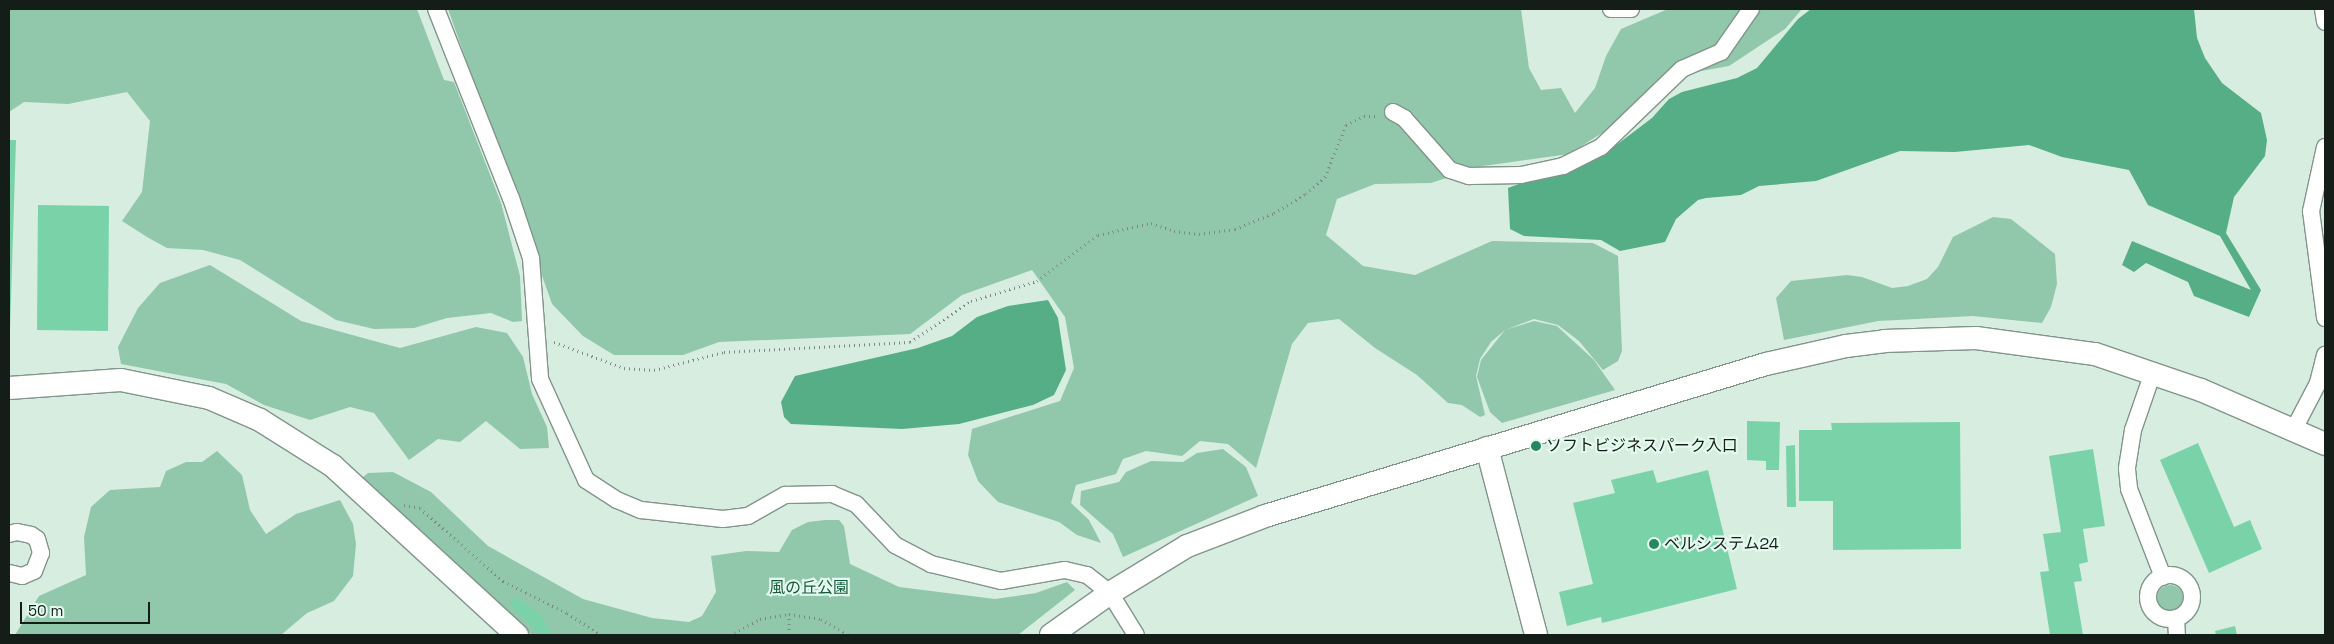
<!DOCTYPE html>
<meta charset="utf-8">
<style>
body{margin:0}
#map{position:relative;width:2334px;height:644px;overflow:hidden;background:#d7ede0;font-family:"Space Grotesk","Noto Sans JP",sans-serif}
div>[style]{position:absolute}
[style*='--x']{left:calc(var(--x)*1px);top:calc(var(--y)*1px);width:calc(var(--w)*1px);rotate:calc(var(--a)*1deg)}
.green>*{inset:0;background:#91c7ab}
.round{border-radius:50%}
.water>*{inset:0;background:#55ae85}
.building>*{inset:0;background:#7ad3a8}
.path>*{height:3px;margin-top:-1.5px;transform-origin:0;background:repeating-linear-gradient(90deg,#7b8b82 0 1px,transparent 0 5px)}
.roads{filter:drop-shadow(1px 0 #81958a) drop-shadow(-1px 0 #81958a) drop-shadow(0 1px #81958a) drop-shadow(0 -1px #81958a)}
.street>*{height:16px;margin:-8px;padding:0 8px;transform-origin:8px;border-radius:8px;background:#fff}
.street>.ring{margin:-8px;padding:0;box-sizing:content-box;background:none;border:16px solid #fff;border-radius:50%}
.secondary>*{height:22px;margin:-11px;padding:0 11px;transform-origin:11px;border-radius:11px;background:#fff}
.dots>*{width:14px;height:14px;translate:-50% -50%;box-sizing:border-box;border:2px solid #e4faee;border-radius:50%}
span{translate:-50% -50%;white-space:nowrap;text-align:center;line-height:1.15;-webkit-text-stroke:4.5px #e4faee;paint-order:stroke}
.poi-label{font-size:16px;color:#151d19}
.left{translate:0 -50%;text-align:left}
.park-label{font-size:16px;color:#165a3e}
.frame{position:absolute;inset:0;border:10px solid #151d19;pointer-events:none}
.scale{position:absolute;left:20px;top:602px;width:130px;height:22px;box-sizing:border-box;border:2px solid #151d19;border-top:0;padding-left:6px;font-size:15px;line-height:18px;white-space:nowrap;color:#151d19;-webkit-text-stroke:4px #e4faee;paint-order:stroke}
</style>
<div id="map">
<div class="green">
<div style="clip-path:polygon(9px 9px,417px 9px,444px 80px,454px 82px,501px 203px,520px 276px,522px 321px,513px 322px,491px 313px,447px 318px,414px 328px,374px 329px,336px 320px,240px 260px,203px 250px,167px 248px,147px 237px,122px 221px,142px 192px,150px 121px,127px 92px,68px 104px,24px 102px,9px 112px)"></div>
<div style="clip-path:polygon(448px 9px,1521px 9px,1529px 68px,1541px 90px,1561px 88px,1575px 113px,1595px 88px,1606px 56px,1621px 29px,1668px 9px,1802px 9px,1785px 29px,1729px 66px,1662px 78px,1613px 126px,1569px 154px,1483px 166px,1431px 183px,1375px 184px,1337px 199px,1326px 235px,1363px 266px,1415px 275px,1492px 241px,1593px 243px,1618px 256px,1622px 351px,1618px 361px,1603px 370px,1579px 341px,1558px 325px,1534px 319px,1505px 330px,1534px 321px,1557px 326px,1594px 360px,1615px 390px,1502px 423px,1490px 412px,1477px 377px,1481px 360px,1505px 330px,1491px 342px,1480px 359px,1476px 376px,1485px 415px,1480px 417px,1462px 405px,1448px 403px,1417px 375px,1375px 348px,1339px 319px,1308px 323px,1292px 344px,1256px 468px,1228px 444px,1200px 441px,1182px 456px,1146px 451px,1123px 459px,1116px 474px,1076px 485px,1071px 503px,1089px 520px,1101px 543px,1077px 535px,1059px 522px,998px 502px,978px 481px,968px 455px,972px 429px,1060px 401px,1074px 368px,1065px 317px,1032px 270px,962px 295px,910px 334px,719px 342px,683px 355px,614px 355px,583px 336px,552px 304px)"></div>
<div style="clip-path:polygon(1993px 217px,2011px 219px,2055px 254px,2057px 284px,2051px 307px,2042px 323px,1973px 316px,1878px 321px,1784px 340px,1776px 298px,1791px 281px,1847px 275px,1862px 277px,1892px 288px,1908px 286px,1927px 279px,1938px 267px,1953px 237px)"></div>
<div style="clip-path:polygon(210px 265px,301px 321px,400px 348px,476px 327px,507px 333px,523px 357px,532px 394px,547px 427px,549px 448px,520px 449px,486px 421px,460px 442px,438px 439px,409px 460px,374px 413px,350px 407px,310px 420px,264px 405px,226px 384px,121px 364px,118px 347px,138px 308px,160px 283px)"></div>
<div style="clip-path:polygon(1223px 449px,1246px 467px,1258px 496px,1123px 557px,1113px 534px,1080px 505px,1081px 491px,1119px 482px,1126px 472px,1151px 461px,1183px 462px,1197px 453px)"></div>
<div style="clip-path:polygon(217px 451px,242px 475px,250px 510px,266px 534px,296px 514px,340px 500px,353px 524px,356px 544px,353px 576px,334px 601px,307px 613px,281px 635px,15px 635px,39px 596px,86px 575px,84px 537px,91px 507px,110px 490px,160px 487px,166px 471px,186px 462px,202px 462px)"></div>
<div style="clip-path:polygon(393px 472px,431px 492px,488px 546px,583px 599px,652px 618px,689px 622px,702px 616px,716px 592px,711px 556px,746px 551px,779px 552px,792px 530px,808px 522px,825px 520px,839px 520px,844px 526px,850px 564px,899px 587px,995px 599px,1036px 593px,1067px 582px,1075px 590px,1018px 635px,532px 635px,362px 478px,368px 473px)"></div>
<div class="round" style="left:2157px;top:585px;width:26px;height:26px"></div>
</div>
<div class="water">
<div style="clip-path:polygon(1811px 9px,2194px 9px,2197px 38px,2205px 58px,2222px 83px,2261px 113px,2267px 140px,2265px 156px,2234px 197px,2226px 233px,2261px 290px,2249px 317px,2194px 296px,2188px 282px,2146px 263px,2134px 272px,2122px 265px,2132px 241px,2251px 290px,2220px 236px,2148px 205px,2129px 170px,2062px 157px,2029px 145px,1955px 152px,1900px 151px,1816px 181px,1759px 186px,1741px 195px,1706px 198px,1698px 200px,1676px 219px,1665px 242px,1620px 251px,1601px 240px,1524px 236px,1510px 229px,1508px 188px,1611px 149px,1652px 118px,1669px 99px,1682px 92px,1737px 78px,1757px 68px,1798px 19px)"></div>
<div style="clip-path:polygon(1048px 300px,1058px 318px,1066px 370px,1054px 395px,1033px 405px,959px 424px,902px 429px,791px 424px,784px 417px,781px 402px,795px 376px,918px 348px,952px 336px,977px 317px,1008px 306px)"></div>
</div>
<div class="building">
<div style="clip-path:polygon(9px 140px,16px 140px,10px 331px,9px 331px)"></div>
<div style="clip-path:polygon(38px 205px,109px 206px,108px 331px,37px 330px)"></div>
<div style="clip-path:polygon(1747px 421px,1780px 422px,1779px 470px,1766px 470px,1766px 461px,1747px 460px)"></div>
<div style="clip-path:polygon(1960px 422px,1961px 549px,1833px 550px,1833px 501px,1799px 501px,1799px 430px,1832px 430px,1831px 423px)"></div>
<div style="clip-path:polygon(2198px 443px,2234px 527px,2250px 520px,2262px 549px,2209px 573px,2160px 460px)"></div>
<div style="clip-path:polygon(1795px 445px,1796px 507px,1787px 507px,1786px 446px)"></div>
<div style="clip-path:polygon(2093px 449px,2105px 526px,2083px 529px,2088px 562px,2079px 564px,2082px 581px,2074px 582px,2083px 635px,2050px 635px,2040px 572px,2049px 571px,2043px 534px,2061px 532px,2049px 456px)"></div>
<div style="clip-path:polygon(1653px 470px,1657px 483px,1708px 470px,1737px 589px,1602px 623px,1601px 617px,1567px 626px,1559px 592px,1593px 584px,1573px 503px,1615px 493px,1611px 480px)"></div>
<div style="clip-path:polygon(516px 597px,546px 619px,543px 622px,552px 631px,548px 635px,541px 635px,509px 604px)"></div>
<div style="clip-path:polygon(2235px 626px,2237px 635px,2216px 635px,2215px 631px)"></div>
</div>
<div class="path">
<div style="--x:554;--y:342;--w:75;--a:20.4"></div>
<div style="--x:624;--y:368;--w:30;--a:4"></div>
<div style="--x:654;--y:370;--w:72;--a:-14.4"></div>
<div style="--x:724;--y:352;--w:186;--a:-3.1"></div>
<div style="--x:910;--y:342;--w:73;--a:-33.9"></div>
<div style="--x:971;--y:301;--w:69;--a:-16.9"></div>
<div style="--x:1037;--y:281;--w:76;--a:-37"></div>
<div style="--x:1098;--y:235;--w:54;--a:-12.8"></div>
<div style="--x:1151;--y:223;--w:24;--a:19"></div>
<div style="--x:1174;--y:231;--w:25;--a:7"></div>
<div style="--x:1199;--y:234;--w:36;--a:-8"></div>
<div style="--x:1235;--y:229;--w:42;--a:-22.3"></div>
<div style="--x:1274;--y:213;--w:37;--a:-31"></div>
<div style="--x:1306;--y:194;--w:25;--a:-42"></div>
<div style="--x:1325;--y:177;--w:56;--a:-68"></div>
<div style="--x:1346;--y:125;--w:20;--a:-27"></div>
<div style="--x:1364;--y:116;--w:15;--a:0"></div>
<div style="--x:404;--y:505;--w:16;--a:11"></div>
<div style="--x:420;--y:508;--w:111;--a:41.3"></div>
<div style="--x:503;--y:581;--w:72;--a:26.6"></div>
<div style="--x:567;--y:613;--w:40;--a:32.9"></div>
<div style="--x:730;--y:635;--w:34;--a:-28"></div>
<div style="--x:760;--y:619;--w:29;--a:-10"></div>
<div style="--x:789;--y:614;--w:32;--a:9"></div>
<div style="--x:821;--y:619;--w:32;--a:30"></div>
<div style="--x:789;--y:635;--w:21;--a:-90"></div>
</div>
<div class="roads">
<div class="street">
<div style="--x:436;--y:9;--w:203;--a:68.4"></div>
<div style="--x:511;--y:198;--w:63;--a:71.6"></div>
<div style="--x:531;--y:258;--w:121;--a:85.7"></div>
<div style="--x:540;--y:379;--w:111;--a:65.5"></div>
<div style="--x:586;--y:480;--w:37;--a:33"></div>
<div style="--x:617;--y:500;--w:26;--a:23"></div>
<div style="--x:641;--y:510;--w:82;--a:6.3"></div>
<div style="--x:723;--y:519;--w:25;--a:-7"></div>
<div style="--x:748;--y:516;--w:43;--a:-29.6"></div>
<div style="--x:785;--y:495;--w:47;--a:-1.2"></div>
<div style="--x:832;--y:494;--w:26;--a:23"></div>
<div style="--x:856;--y:504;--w:57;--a:46.4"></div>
<div style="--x:895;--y:545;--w:41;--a:27.8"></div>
<div style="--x:931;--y:564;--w:72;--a:13.7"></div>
<div style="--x:1001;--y:581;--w:65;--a:-9.8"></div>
<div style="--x:1065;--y:570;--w:23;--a:13"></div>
<div style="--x:1087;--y:575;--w:29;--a:38"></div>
<div style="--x:1110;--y:593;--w:49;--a:58.2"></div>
<div style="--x:1611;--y:9;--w:20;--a:0"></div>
<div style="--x:2323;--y:9;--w:13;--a:81"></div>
<div style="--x:1393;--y:112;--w:13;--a:29"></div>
<div style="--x:1404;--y:118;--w:69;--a:48.5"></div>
<div style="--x:1450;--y:170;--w:20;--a:18"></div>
<div style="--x:1469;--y:176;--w:52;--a:-1.1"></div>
<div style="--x:1521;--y:175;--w:43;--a:-12.1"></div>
<div style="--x:1563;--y:166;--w:42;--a:-26.6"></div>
<div style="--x:1601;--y:147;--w:112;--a:-43.9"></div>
<div style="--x:1682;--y:69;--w:43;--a:-23.6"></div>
<div style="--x:1721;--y:52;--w:52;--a:-55.1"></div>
<div style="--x:2325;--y:147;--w:66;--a:102.3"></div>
<div style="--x:2311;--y:211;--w:108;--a:82.5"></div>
<div style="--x:2153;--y:372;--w:61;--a:109"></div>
<div style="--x:2133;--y:430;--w:39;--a:99"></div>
<div style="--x:2127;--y:469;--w:20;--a:84"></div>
<div style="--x:2129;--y:489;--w:94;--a:68.9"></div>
<div style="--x:2293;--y:431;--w:54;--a:-62.5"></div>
<div style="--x:2318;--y:383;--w:29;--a:-76"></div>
<div style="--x:9;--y:534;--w:8;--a:-14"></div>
<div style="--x:17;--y:532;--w:14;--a:12"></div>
<div style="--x:31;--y:535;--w:7;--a:34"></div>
<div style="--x:37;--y:539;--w:15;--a:74"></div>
<div style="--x:41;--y:553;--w:19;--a:111"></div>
<div style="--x:34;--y:571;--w:13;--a:157"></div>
<div style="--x:22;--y:576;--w:13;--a:-167"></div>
<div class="ring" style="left:2148px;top:575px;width:28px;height:28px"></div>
<div style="--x:2176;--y:618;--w:17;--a:87"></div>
</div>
<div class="secondary">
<div style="--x:9;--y:388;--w:112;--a:-4.1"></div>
<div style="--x:121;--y:380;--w:90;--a:11.6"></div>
<div style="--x:209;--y:398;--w:56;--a:23.3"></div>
<div style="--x:260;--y:420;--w:86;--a:32.2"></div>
<div style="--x:333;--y:466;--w:250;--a:42.6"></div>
<div style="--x:1487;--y:448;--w:193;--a:75.3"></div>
<div style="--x:1051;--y:635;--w:72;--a:-35.4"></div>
<div style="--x:1110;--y:593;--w:90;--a:-31.4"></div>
<div style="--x:1187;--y:546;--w:84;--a:-21"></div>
<div style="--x:1265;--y:516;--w:524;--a:-16.88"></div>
<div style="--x:1766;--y:364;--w:82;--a:-12.7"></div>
<div style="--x:1846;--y:346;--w:38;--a:-7"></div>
<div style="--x:1884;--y:341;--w:92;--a:-1.9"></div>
<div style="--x:1976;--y:338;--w:120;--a:7.7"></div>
<div style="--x:2095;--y:354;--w:112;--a:18.8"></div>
<div style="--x:2201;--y:390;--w:135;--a:23.5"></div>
</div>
</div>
<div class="dots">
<div style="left:1536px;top:446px;background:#278760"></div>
<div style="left:1654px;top:544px;background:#278760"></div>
</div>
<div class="poi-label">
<span class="left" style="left:1546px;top:446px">ソフトビジネスパーク入口</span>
<span class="left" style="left:1664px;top:544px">ベルシステム24</span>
</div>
<div class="park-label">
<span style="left:809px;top:588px">風の丘公園</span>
</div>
<div class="frame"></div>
<div class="scale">50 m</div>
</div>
